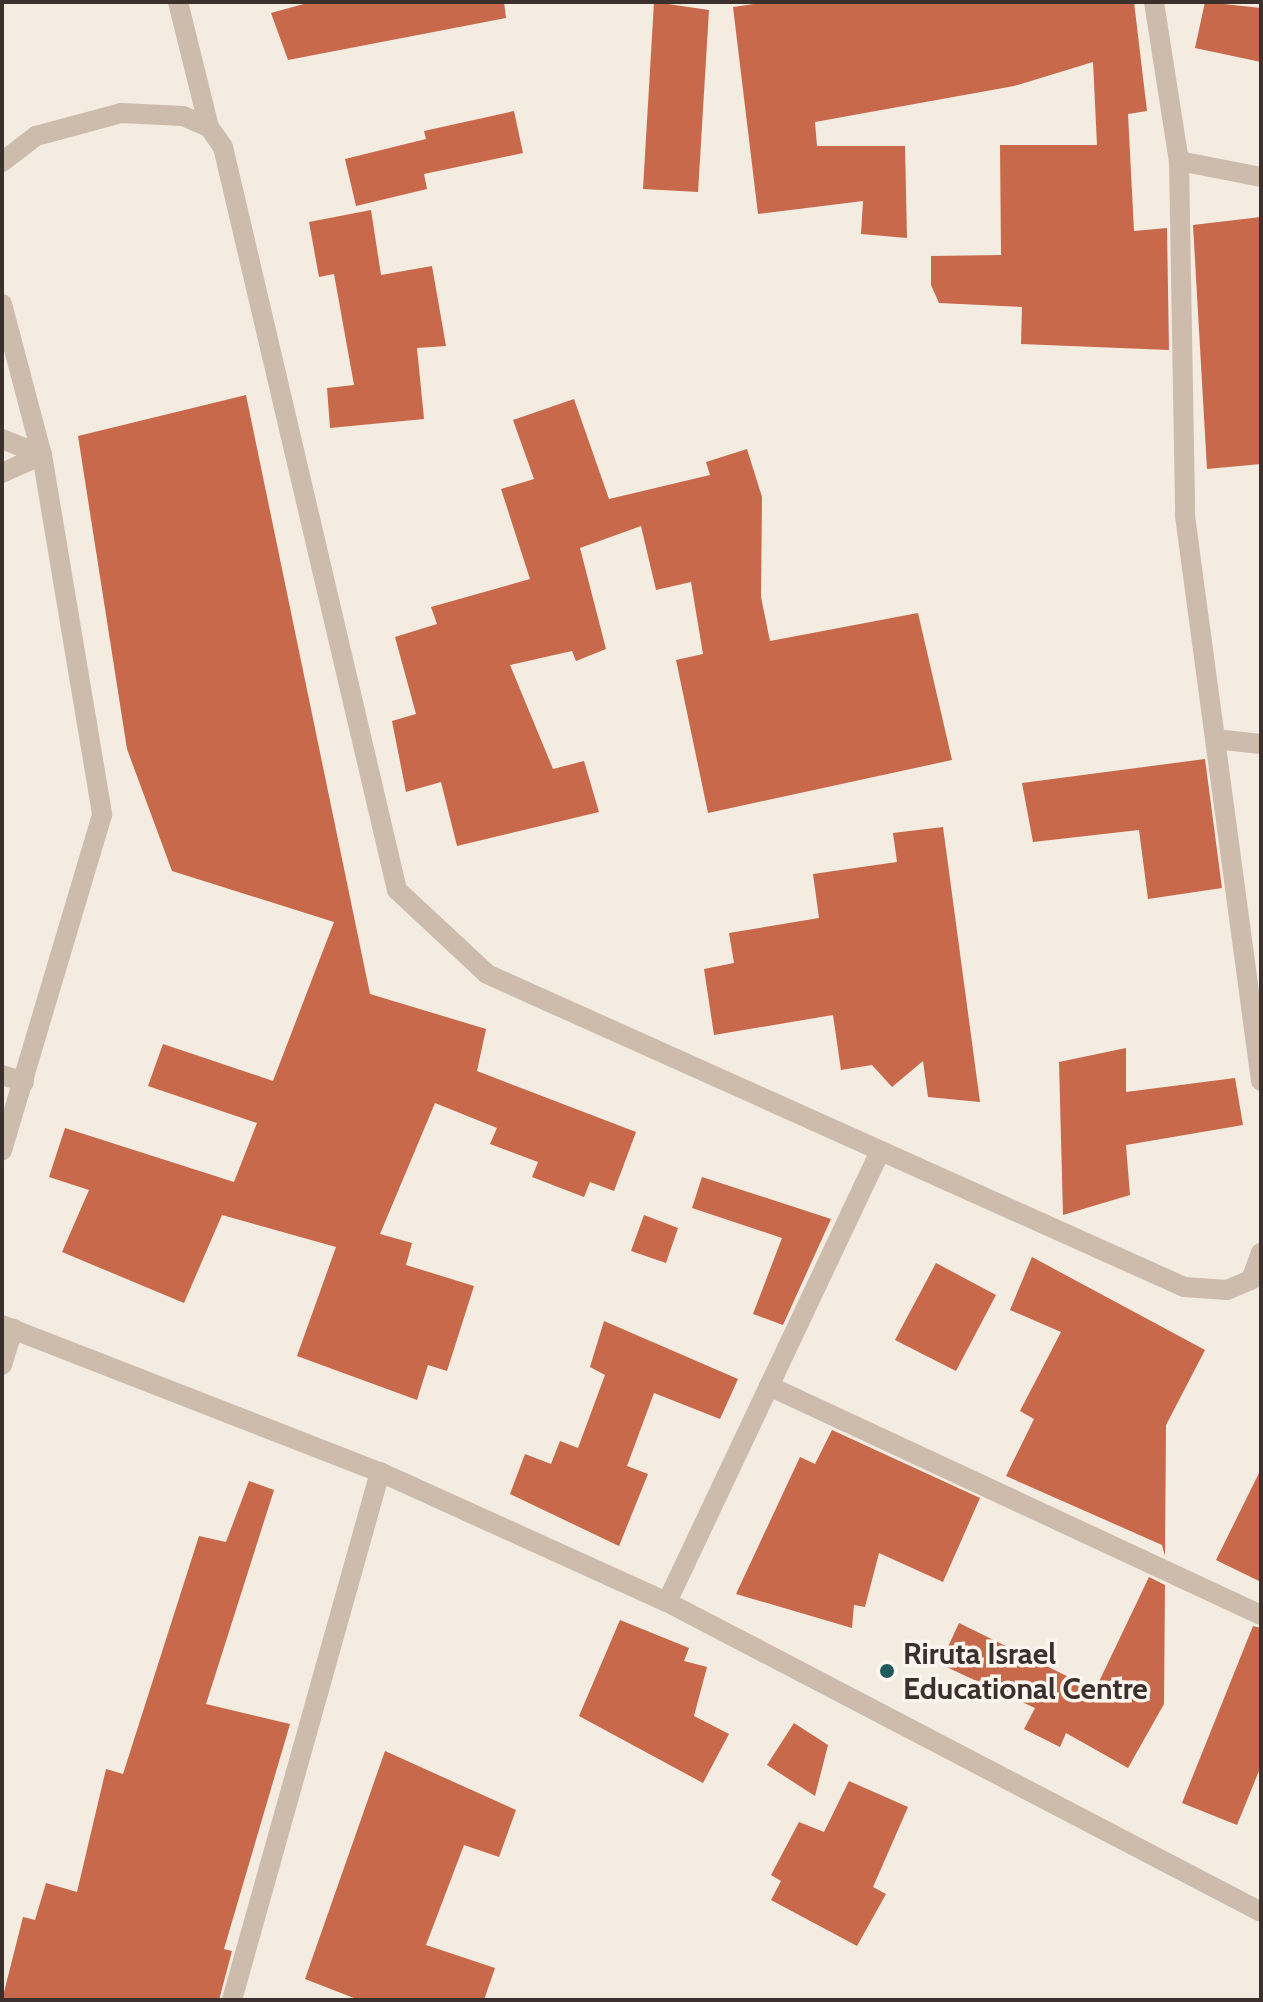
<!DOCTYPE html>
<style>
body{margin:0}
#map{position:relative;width:1263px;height:2002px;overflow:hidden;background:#f4ebe1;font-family:Cabin,sans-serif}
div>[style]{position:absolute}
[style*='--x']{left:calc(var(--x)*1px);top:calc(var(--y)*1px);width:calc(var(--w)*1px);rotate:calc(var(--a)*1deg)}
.building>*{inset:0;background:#c8694b}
.street>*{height:20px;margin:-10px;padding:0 10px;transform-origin:10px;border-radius:10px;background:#cdbbac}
.dots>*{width:22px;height:22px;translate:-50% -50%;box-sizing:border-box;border:4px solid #fbf5ee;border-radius:50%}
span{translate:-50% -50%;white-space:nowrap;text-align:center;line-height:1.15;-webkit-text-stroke:7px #fbf5ee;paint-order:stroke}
.poi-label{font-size:30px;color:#3b302b;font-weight:700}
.left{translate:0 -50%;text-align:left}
.frame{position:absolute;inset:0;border:4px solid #3b302b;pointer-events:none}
</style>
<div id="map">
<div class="building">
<div style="clip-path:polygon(311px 2px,504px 2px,506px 18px,288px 60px,271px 13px)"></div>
<div style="clip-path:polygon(654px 2px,709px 10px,698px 192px,643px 189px)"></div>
<div style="clip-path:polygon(767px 2px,1134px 2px,1147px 111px,1128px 114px,1134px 231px,1167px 228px,1169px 350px,1021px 344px,1022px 307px,939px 303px,931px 285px,931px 256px,1001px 255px,1000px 145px,1097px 145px,1093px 62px,1014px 86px,815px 122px,817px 146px,905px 146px,907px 238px,861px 234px,863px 201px,758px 214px,733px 7px)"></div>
<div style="clip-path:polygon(1205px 2px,1261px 8px,1261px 62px,1195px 48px)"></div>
<div style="clip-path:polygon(514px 111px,523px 153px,424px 174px,427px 189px,356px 206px,345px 159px,426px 139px,424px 131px)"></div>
<div style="clip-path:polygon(371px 210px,381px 275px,432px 266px,446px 346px,417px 348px,424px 419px,330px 428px,327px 388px,354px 385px,334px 274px,319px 277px,309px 222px)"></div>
<div style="clip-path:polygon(1261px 217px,1261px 464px,1207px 469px,1193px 225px)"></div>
<div style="clip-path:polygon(246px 395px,370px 994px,486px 1029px,477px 1071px,636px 1132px,614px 1191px,590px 1182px,584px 1197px,532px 1177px,538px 1162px,490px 1144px,497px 1128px,435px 1103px,380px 1234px,412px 1243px,406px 1265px,474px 1286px,447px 1371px,428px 1365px,417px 1400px,297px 1356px,336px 1247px,222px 1215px,184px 1303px,62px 1252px,89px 1190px,49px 1177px,65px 1128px,234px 1182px,257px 1123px,148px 1086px,163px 1044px,273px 1081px,334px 922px,172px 871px,127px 749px,78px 436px)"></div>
<div style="clip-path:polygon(574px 399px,609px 499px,710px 475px,706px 462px,747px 449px,762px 497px,761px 597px,770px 641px,918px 613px,952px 760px,708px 813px,676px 660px,703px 654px,691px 582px,656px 590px,641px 526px,580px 548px,606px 649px,576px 661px,572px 651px,510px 665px,553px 769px,584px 761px,599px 812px,457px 846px,441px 782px,406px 792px,392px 721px,416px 714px,395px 637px,437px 624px,431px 607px,530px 579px,501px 489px,534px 479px,513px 420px)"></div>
<div style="clip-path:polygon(1205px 759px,1222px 888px,1148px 899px,1139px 830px,1033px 842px,1022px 783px)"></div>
<div style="clip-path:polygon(943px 827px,980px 1102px,928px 1097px,923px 1061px,892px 1087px,872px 1065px,841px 1070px,833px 1015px,714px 1035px,704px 969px,734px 963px,729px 933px,819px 918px,813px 874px,897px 862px,893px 833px)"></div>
<div style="clip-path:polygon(1126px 1048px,1126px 1092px,1235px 1078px,1243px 1125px,1126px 1145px,1130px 1195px,1063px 1215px,1059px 1062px)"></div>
<div style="clip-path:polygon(702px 1177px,831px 1219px,783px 1325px,753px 1314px,782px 1238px,692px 1208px)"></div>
<div style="clip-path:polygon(644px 1215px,678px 1228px,666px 1263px,631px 1251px)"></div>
<div style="clip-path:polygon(1032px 1257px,1205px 1350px,1166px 1425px,1165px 1556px,1162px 1545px,1006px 1476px,1034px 1419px,1020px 1411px,1061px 1332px,1010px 1310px)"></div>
<div style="clip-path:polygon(936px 1263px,996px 1295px,956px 1371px,895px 1340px)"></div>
<div style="clip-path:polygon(604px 1321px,738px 1379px,720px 1419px,654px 1393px,627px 1466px,648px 1474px,619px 1546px,510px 1494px,525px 1454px,551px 1464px,560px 1441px,578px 1448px,605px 1375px,590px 1367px)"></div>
<div style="clip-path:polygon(832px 1430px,980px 1498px,943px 1582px,879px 1553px,865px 1607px,854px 1605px,852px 1628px,736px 1594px,800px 1457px,815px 1464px)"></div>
<div style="clip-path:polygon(1261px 1469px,1261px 1582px,1216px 1560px)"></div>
<div style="clip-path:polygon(249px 1481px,274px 1490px,206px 1704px,290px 1724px,224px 1949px,232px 1951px,219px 2000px,2px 2000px,23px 1917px,35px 1920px,46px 1883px,77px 1892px,106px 1769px,123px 1774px,199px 1536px,226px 1542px)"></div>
<div style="clip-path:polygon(1149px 1577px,1165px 1585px,1164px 1704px,1128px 1768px,1066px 1733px,1060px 1747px,1024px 1729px,1035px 1708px,940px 1664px,959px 1623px,1095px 1690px)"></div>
<div style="clip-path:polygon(620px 1620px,689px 1648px,684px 1661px,707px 1667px,694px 1716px,729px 1734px,703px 1783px,579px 1716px)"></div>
<div style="clip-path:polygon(1253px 1626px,1261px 1628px,1261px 1766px,1237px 1825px,1182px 1803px)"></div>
<div style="clip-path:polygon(794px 1723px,828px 1745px,815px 1796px,767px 1765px)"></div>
<div style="clip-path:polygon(385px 1751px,516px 1810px,499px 1857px,464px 1845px,426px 1945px,495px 1968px,484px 2000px,359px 2000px,305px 1979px)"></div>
<div style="clip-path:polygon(849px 1781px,908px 1807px,873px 1887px,886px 1894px,857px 1946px,771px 1900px,781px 1881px,771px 1875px,799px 1822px,824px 1832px)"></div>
</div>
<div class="street">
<div style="--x:178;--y:2;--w:129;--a:76.1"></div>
<div style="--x:1154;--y:2;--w:161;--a:81.1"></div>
<div style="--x:1179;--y:161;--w:355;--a:89"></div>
<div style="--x:1185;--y:516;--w:570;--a:82.34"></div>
<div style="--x:1179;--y:161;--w:84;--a:11"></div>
<div style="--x:2;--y:162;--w:43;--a:-37.4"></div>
<div style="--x:36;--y:136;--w:88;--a:-15.1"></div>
<div style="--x:121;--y:113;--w:62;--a:2.8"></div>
<div style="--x:183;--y:116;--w:28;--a:23"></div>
<div style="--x:209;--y:127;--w:24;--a:55"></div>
<div style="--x:223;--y:147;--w:763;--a:76.82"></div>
<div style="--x:397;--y:890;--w:123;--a:43"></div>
<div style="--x:487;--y:974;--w:764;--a:24.18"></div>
<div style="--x:1184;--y:1287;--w:43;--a:4"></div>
<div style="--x:1227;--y:1290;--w:26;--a:-23"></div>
<div style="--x:1251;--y:1280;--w:29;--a:-70"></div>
<div style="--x:2;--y:304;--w:156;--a:75.2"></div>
<div style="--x:42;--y:455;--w:365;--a:80.5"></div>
<div style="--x:102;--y:815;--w:350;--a:106.6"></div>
<div style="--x:2;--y:439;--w:43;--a:21.8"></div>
<div style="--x:2;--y:473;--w:44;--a:-24.2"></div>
<div style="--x:1215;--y:739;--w:46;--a:6.2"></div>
<div style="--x:2;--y:1075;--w:23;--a:18"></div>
<div style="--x:2;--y:1325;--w:406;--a:21.3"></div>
<div style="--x:380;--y:1472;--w:315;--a:24.4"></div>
<div style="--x:667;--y:1602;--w:670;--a:27.56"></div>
<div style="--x:2;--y:1365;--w:38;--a:-73"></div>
<div style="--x:769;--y:1386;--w:543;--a:24.96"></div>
<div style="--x:667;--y:1602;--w:499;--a:-64.7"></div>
<div style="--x:232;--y:2000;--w:548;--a:-74.34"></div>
</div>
<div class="dots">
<div style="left:887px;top:1671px;background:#1f5a5e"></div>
</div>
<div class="poi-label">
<span class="left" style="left:903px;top:1671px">Riruta Israel<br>Educational Centre</span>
</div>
<div class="frame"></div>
</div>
